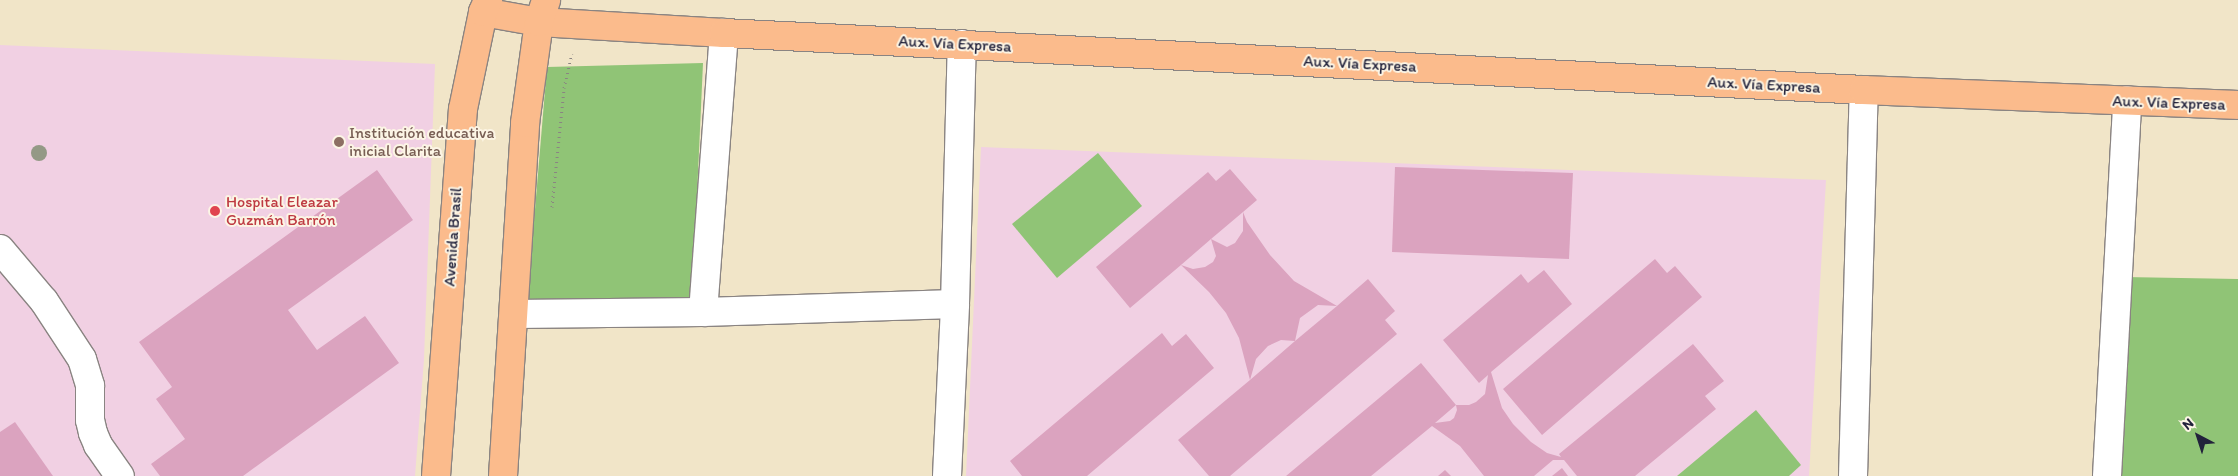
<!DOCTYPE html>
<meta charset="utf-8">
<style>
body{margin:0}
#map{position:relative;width:2238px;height:476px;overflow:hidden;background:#f1e5c8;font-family:Itim,sans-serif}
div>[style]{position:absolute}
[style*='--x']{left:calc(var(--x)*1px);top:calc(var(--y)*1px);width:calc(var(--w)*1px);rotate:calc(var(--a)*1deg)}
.built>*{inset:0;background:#f1d0e3}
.green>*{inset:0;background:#90c476}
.building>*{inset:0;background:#dba3bf}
.path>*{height:3px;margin-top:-1.5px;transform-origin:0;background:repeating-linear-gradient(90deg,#8a8482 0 1px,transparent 0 5px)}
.roads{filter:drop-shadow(1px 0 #8a8482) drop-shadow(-1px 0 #8a8482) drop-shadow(0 1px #8a8482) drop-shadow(0 -1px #8a8482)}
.minor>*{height:28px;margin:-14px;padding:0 14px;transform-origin:14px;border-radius:14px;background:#fff}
.major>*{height:28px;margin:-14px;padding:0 14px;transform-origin:14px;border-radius:14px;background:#fbbb8c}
.trees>*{width:16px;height:16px;margin:-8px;border-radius:50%;background:#949986}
.dots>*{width:14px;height:14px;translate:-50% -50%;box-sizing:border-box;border:2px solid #fcf5e5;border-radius:50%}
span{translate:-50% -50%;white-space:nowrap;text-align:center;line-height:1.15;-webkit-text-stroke:4px #fcf5e5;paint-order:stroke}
.street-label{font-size:16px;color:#22223b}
.education-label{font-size:16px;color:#785e54}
.left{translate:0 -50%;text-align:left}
.health-label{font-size:16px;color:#be3a42}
.north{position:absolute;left:2173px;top:411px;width:50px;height:50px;-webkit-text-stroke:4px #fcf5e5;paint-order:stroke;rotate:320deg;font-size:14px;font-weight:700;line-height:20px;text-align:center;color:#22223b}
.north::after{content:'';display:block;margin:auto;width:18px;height:22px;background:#22223b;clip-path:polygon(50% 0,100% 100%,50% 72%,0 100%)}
</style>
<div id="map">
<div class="built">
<div style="clip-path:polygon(0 45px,435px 64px,424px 359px,415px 476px,0 476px)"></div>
<div style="clip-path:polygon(981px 147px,1826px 180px,1809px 476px,966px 476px)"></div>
</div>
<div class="green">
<div style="clip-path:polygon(703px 63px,692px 306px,527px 304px,547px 67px)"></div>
<div style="clip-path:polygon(1098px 153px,1142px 206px,1057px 278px,1012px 224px)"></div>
<div style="clip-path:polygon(2124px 277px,2238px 279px,2238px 476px,2111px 476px)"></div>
<div style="clip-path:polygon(1756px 410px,1801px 465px,1789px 476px,1677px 476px)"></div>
</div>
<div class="building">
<div style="clip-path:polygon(1395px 167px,1573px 173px,1569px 259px,1392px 252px)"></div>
<div style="clip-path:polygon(evenodd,1230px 169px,1257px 200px,1243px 212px,1211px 239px,1181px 265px,1193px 269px,1205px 267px,1213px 262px,1216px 256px,1211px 239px,1227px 247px,1235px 243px,1243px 231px,1243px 212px,1247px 222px,1270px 255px,1294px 281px,1337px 306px,1368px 279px,1395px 311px,1385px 320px,1397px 334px,1230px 476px,1209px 476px,1178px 440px,1250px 380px,1295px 341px,1281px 340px,1268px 346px,1256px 359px,1250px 380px,1239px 338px,1226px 313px,1209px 292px,1181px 265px,1130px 308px,1096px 267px,1208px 172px,1216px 181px,1230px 169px,1318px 305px,1337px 306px,1295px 341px,1300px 318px,1318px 305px)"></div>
<div style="clip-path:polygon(377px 170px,413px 220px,288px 310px,317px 350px,365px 316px,399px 363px,243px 476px,160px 476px,151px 464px,185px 439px,156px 399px,172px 387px,139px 342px)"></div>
<div style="clip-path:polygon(1655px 259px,1667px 273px,1675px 266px,1702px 297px,1542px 435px,1503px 389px)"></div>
<div style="clip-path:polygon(evenodd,1544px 270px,1572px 304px,1491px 372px,1502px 408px,1513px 424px,1531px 442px,1547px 453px,1561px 457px,1559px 454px,1693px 344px,1724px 381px,1705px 396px,1716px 409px,1635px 476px,1577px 476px,1564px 460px,1553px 460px,1534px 476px,1484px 476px,1460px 446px,1432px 426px,1371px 476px,1286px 476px,1421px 363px,1456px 405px,1469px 405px,1476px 402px,1485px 394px,1488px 375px,1479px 383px,1443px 340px,1521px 274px,1528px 283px,1544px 270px,1456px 405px,1457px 410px,1454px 418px,1450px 421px,1435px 423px,1456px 405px)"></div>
<div style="clip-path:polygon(1162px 333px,1172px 346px,1186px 334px,1214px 368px,1087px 476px,1022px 476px,1010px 461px)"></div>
<div style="clip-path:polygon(15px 422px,53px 476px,0 476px,0 432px)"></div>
<div style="clip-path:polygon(1562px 468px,1568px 476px,1552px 476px)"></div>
<div style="clip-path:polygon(1445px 470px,1451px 476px,1438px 476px)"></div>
</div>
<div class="path">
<div style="--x:552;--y:207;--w:120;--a:-84.2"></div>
<div style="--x:564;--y:88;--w:35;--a:-77"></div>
</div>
<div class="roads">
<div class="minor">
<div style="--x:0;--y:249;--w:68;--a:49.8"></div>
<div style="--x:44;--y:301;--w:69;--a:56.8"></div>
<div style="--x:82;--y:359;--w:28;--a:73"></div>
<div style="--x:90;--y:386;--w:34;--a:90"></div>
<div style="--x:90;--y:420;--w:13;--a:77"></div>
<div style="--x:93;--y:433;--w:13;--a:67"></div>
<div style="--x:98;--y:445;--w:38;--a:55"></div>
<div style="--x:703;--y:312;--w:280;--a:-85.7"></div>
<div style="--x:514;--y:314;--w:189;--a:-0.6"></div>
<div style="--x:703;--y:312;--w:252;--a:-1.8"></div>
<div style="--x:947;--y:476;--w:172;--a:-87.3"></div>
<div style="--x:955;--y:304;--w:260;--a:-88.5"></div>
<div style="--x:1853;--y:476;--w:386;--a:-88.4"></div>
<div style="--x:2107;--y:476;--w:376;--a:-86.9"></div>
</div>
<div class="major">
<div style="--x:483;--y:12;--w:57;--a:10.1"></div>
<div style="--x:539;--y:22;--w:185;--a:3.4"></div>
<div style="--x:724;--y:33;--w:1141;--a:2.86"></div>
<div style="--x:1864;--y:90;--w:374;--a:2.3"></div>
<div style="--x:436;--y:476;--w:368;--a:-85.8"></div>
<div style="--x:463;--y:109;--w:99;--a:-78.3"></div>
<div style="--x:483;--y:12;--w:13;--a:-67"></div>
<div style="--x:503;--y:476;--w:354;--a:-86.4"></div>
<div style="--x:525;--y:123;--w:102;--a:-82.1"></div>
<div style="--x:539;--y:22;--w:23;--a:-72"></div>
</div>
</div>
<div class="trees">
<div style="left:39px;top:153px"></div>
</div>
<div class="dots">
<div style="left:339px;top:142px;background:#8d6e63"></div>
<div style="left:215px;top:211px;background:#e0444e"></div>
</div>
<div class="street-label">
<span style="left:955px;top:44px;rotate:3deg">Aux. Vía Expresa</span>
<span style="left:1360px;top:64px;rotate:3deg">Aux. Vía Expresa</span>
<span style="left:1764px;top:85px;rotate:3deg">Aux. Vía Expresa</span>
<span style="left:2169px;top:103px;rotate:2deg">Aux. Vía Expresa</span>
<span style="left:453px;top:237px;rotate:-86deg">Avenida Brasil</span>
</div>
<div class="education-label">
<span class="left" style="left:349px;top:142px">Institución educativa<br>inicial Clarita</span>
</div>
<div class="health-label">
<span class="left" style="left:226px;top:211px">Hospital Eleazar<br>Guzmán Barrón</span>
</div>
<div class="north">N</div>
</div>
